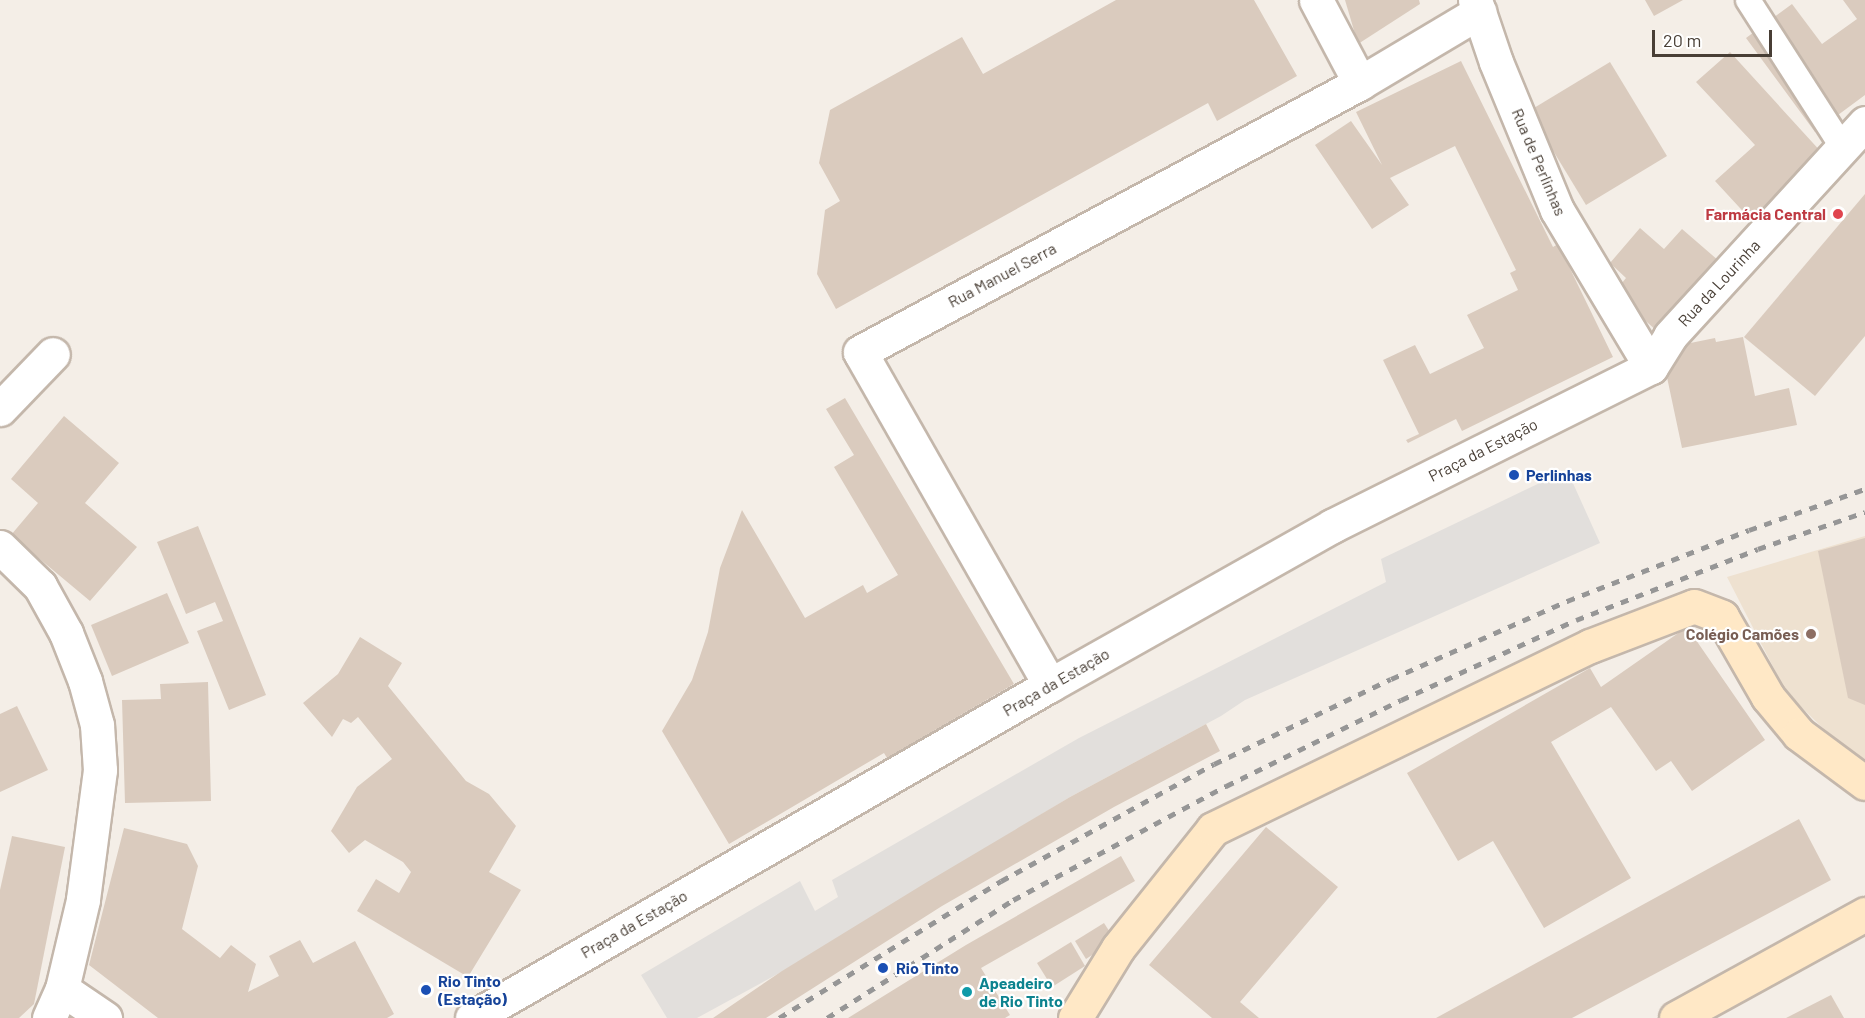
<!DOCTYPE html>
<meta charset="utf-8">
<style>
body{margin:0}
#map{position:relative;width:1865px;height:1018px;overflow:hidden;background:#f4eee7;font-family:Barlow,sans-serif}
div>[style]{position:absolute}
[style*='--x']{left:calc(var(--x)*1px);top:calc(var(--y)*1px);width:calc(var(--w)*1px);rotate:calc(var(--a)*1deg)}
.education>*{inset:0;background:#eee1d0}
.parking>*{inset:0;background:#e2dfdc}
.building>*{inset:0;background:#dacbbe}
.roads{filter:drop-shadow(2px 0 #c4b7ab) drop-shadow(-2px 0 #c4b7ab) drop-shadow(0 2px #c4b7ab) drop-shadow(0 -2px #c4b7ab)}
.lane>*{height:24px;margin:-12px;padding:0 12px;transform-origin:12px;border-radius:12px;background:#fff}
.street>*{height:33px;margin:-16.5px;padding:0 16.5px;transform-origin:16.5px;border-radius:16.5px;background:#fff}
.secondary>*{height:33px;margin:-16.5px;padding:0 16.5px;transform-origin:16.5px;border-radius:16.5px;background:#ffe8c6}
.rail>*{height:4.5px;margin-top:-2.25px;transform-origin:0;background:repeating-linear-gradient(90deg,#969696 0 8px,transparent 0 16px)}
.dots>*{width:16px;height:16px;translate:-50% -50%;box-sizing:border-box;border:3px solid #fff;border-radius:50%}
span{translate:-50% -50%;white-space:nowrap;text-align:center;line-height:1.15;-webkit-text-stroke:4.5px #fff;paint-order:stroke}
.street-label{font-size:16px;color:#483e35}
.health-label{font-size:16px;color:#be3a42;font-weight:700}
.right{translate:-100% -50%;text-align:right}
.transit-label{font-size:16px;color:#164399;font-weight:700}
.left{translate:0 -50%;text-align:left}
.education-label{font-size:16px;color:#785e54;font-weight:700}
.culture-label{font-size:16px;color:#0d838f;font-weight:700}
.scale{position:absolute;left:1652px;top:30px;width:120px;height:27px;box-sizing:border-box;border:3px solid #483e35;border-top:0;padding-left:8px;font-size:18px;line-height:21px;white-space:nowrap;color:#483e35;-webkit-text-stroke:4px #fff;paint-order:stroke}
</style>
<div id="map">
<div class="education">
<div style="clip-path:polygon(1865px 536px,1865px 759px,1843px 748px,1786px 692px,1727px 577px)"></div>
</div>
<div class="parking">
<div style="clip-path:polygon(1567px 470px,1600px 543px,1245px 700px,1221px 716px,1070px 797px,783px 971px,697px 1018px,667px 1018px,641px 975px,800px 881px,815px 911px,838px 897px,832px 880px,1079px 738px,1386px 582px,1381px 559px)"></div>
</div>
<div class="building">
<div style="clip-path:polygon(1116px 0,1254px 0,1297px 76px,1217px 121px,1208px 103px,836px 309px,817px 274px,825px 210px,840px 201px,819px 163px,830px 110px,962px 37px,983px 74px)"></div>
<div style="clip-path:polygon(1345px 0,1419px 0,1420px 4px,1358px 44px)"></div>
<div style="clip-path:polygon(1645px 0,1683px 0,1654px 16px)"></div>
<div style="clip-path:polygon(1843px 0,1865px 0,1865px 95px,1815px 132px,1746px 38px,1792px 4px,1822px 44px,1857px 19px)"></div>
<div style="clip-path:polygon(1730px 52px,1823px 154px,1751px 220px,1715px 181px,1755px 145px,1696px 82px)"></div>
<div style="clip-path:polygon(1461px 61px,1553px 247px,1558px 244px,1613px 357px,1462px 431px,1456px 419px,1408px 443px,1406px 440px,1419px 434px,1383px 360px,1415px 345px,1430px 374px,1484px 348px,1467px 315px,1518px 290px,1510px 273px,1516px 270px,1455px 146px,1390px 178px,1409px 205px,1372px 229px,1315px 145px,1351px 121px,1382px 165px,1356px 112px)"></div>
<div style="clip-path:polygon(1610px 62px,1667px 156px,1586px 205px,1529px 111px)"></div>
<div style="clip-path:polygon(1865px 194px,1865px 336px,1815px 396px,1744px 337px)"></div>
<div style="clip-path:polygon(1640px 228px,1664px 249px,1682px 229px,1719px 261px,1657px 331px,1614px 293px,1626px 278px,1610px 263px)"></div>
<div style="clip-path:polygon(1743px 337px,1755px 396px,1789px 388px,1797px 425px,1682px 448px,1661px 349px,1715px 338px,1716px 342px)"></div>
<div style="clip-path:polygon(845px 398px,1014px 684px,887px 758px,884px 753px,729px 844px,662px 731px,692px 680px,708px 632px,720px 568px,742px 510px,805px 618px,863px 585px,867px 593px,898px 575px,834px 467px,854px 455px,826px 409px)"></div>
<div style="clip-path:polygon(64px 416px,119px 463px,85px 503px,137px 547px,90px 601px,11px 535px,38px 503px,11px 479px)"></div>
<div style="clip-path:polygon(198px 526px,266px 695px,229px 710px,197px 631px,223px 621px,215px 602px,186px 614px,157px 542px)"></div>
<div style="clip-path:polygon(1865px 538px,1865px 705px,1848px 698px,1818px 551px)"></div>
<div style="clip-path:polygon(167px 593px,189px 643px,112px 676px,91px 625px)"></div>
<div style="clip-path:polygon(1687px 627px,1765px 740px,1692px 791px,1671px 761px,1656px 771px,1611px 707px,1551px 742px,1631px 878px,1544px 928px,1493px 841px,1458px 861px,1407px 773px,1590px 668px,1601px 687px)"></div>
<div style="clip-path:polygon(360px 637px,402px 663px,388px 686px,466px 781px,489px 794px,516px 826px,489px 872px,521px 890px,468px 977px,357px 911px,376px 879px,399px 893px,411px 872px,403px 862px,365px 840px,349px 853px,331px 831px,357px 787px,392px 759px,358px 717px,351px 723px,343px 719px,332px 737px,303px 703px,338px 674px)"></div>
<div style="clip-path:polygon(208px 682px,211px 801px,125px 803px,122px 700px,161px 699px,160px 684px)"></div>
<div style="clip-path:polygon(17px 706px,48px 770px,0 792px,0 714px)"></div>
<div style="clip-path:polygon(1206px 724px,1220px 751px,1114px 807px,942px 906px,766px 1018px,713px 1018px,782px 971px,927px 882px,1070px 797px)"></div>
<div style="clip-path:polygon(1799px 819px,1831px 880px,1572px 1018px,1436px 1018px)"></div>
<div style="clip-path:polygon(1266px 827px,1338px 887px,1240px 1002px,1259px 1018px,1212px 1018px,1149px 965px)"></div>
<div style="clip-path:polygon(124px 828px,187px 844px,198px 866px,182px 929px,220px 958px,231px 945px,256px 964px,248px 992px,279px 976px,269px 956px,300px 940px,313px 963px,355px 941px,394px 1014px,387px 1018px,158px 1018px,89px 965px)"></div>
<div style="clip-path:polygon(12px 836px,65px 847px,34px 1004px,19px 1018px,0 1018px,0 890px)"></div>
<div style="clip-path:polygon(1121px 856px,1135px 881px,981px 968px,1010px 1015px,1005px 1018px,848px 1018px,966px 945px)"></div>
<div style="clip-path:polygon(1104px 923px,1115px 940px,1086px 959px,1075px 941px)"></div>
<div style="clip-path:polygon(1071px 942px,1085px 966px,1052px 987px,1037px 963px)"></div>
<div style="clip-path:polygon(1831px 995px,1844px 1018px,1786px 1018px)"></div>
</div>
<div class="roads">
<div class="lane">
<div style="--x:1748;--y:0;--w:176;--a:57.3"></div>
</div>
<div class="street">
<div style="--x:1316;--y:0;--w:94;--a:62.1"></div>
<div style="--x:1475;--y:0;--w:65;--a:71.3"></div>
<div style="--x:1496;--y:62;--w:160;--a:67.6"></div>
<div style="--x:1557;--y:210;--w:183;--a:59.1"></div>
<div style="--x:1651;--y:367;--w:36;--a:-58"></div>
<div style="--x:1670;--y:336;--w:289;--a:-47.5"></div>
<div style="--x:0;--y:409;--w:76;--a:-46.1"></div>
<div style="--x:0;--y:547;--w:56;--a:44.3"></div>
<div style="--x:40;--y:586;--w:54;--a:61"></div>
<div style="--x:66;--y:633;--w:52;--a:68.4"></div>
<div style="--x:85;--y:681;--w:46;--a:74.7"></div>
<div style="--x:97;--y:725;--w:45;--a:86.2"></div>
<div style="--x:100;--y:770;--w:131;--a:97.5"></div>
<div style="--x:83;--y:900;--w:91;--a:103.3"></div>
<div style="--x:62;--y:989;--w:52;--a:34"></div>
<div style="--x:1050;--y:685;--w:383;--a:-119.7"></div>
<div style="--x:860;--y:352;--w:568;--a:-28.28"></div>
<div style="--x:1360;--y:83;--w:139;--a:-30.8"></div>
<div style="--x:49;--y:1018;--w:32;--a:-66"></div>
<div style="--x:472;--y:1018;--w:667;--a:-29.95"></div>
<div style="--x:1050;--y:685;--w:324;--a:-29.4"></div>
<div style="--x:1332;--y:526;--w:356;--a:-26.5"></div>
</div>
<div class="secondary">
<div style="--x:1075;--y:1018;--w:82;--a:-58.4"></div>
<div style="--x:1118;--y:948;--w:152;--a:-51.4"></div>
<div style="--x:1213;--y:829;--w:419;--a:-25.9"></div>
<div style="--x:1590;--y:646;--w:111;--a:-21"></div>
<div style="--x:1694;--y:606;--w:30;--a:21"></div>
<div style="--x:1722;--y:617;--w:92;--a:60.1"></div>
<div style="--x:1768;--y:697;--w:48;--a:50"></div>
<div style="--x:1799;--y:734;--w:82;--a:36.6"></div>
<div style="--x:1676;--y:1018;--w:216;--a:-28.8"></div>
</div>
</div>
<div class="rail">
<div style="--x:779;--y:1018;--w:261;--a:-31.7"></div>
<div style="--x:1001;--y:881;--w:243;--a:-28.8"></div>
<div style="--x:1214;--y:764;--w:196;--a:-25.7"></div>
<div style="--x:1391;--y:679;--w:193;--a:-23.9"></div>
<div style="--x:1567;--y:601;--w:195;--a:-21.3"></div>
<div style="--x:1749;--y:530;--w:123;--a:-19.5"></div>
<div style="--x:827;--y:1018;--w:220;--a:-32.4"></div>
<div style="--x:1013;--y:900;--w:242;--a:-28.2"></div>
<div style="--x:1226;--y:786;--w:195;--a:-26.2"></div>
<div style="--x:1401;--y:700;--w:192;--a:-24.6"></div>
<div style="--x:1576;--y:620;--w:195;--a:-21.3"></div>
<div style="--x:1758;--y:549;--w:113;--a:-19.1"></div>
</div>
<div class="dots">
<div style="left:1838px;top:214px;background:#e0444e"></div>
<div style="left:1514px;top:475px;background:#1a4fb4"></div>
<div style="left:1811px;top:634px;background:#8d6e63"></div>
<div style="left:883px;top:968px;background:#1a4fb4"></div>
<div style="left:426px;top:990px;background:#1a4fb4"></div>
<div style="left:967px;top:992px;background:#0f9aa8"></div>
</div>
<div class="street-label">
<span style="left:1539px;top:162px;rotate:67deg">Rua de Perlinhas</span>
<span style="left:1002px;top:275px;rotate:-28deg">Rua Manuel Serra</span>
<span style="left:1719px;top:283px;rotate:-47deg">Rua da Lourinha</span>
<span style="left:1483px;top:450px;rotate:-27deg">Praça da Estação</span>
<span style="left:1056px;top:682px;rotate:-30deg">Praça da Estação</span>
<span style="left:634px;top:924px;rotate:-30deg">Praça da Estação</span>
</div>
<div class="health-label">
<span class="right" style="left:1826px;top:214px">Farmácia Central</span>
</div>
<div class="transit-label">
<span class="left" style="left:1526px;top:475px">Perlinhas</span>
<span class="left" style="left:896px;top:968px">Rio Tinto</span>
<span class="left" style="left:438px;top:990px">Rio Tinto<br>(Estação)</span>
</div>
<div class="education-label">
<span class="right" style="left:1799px;top:634px">Colégio Camões</span>
</div>
<div class="culture-label">
<span class="left" style="left:979px;top:992px">Apeadeiro<br>de Rio Tinto</span>
</div>
<div class="scale">20 m</div>
</div>
